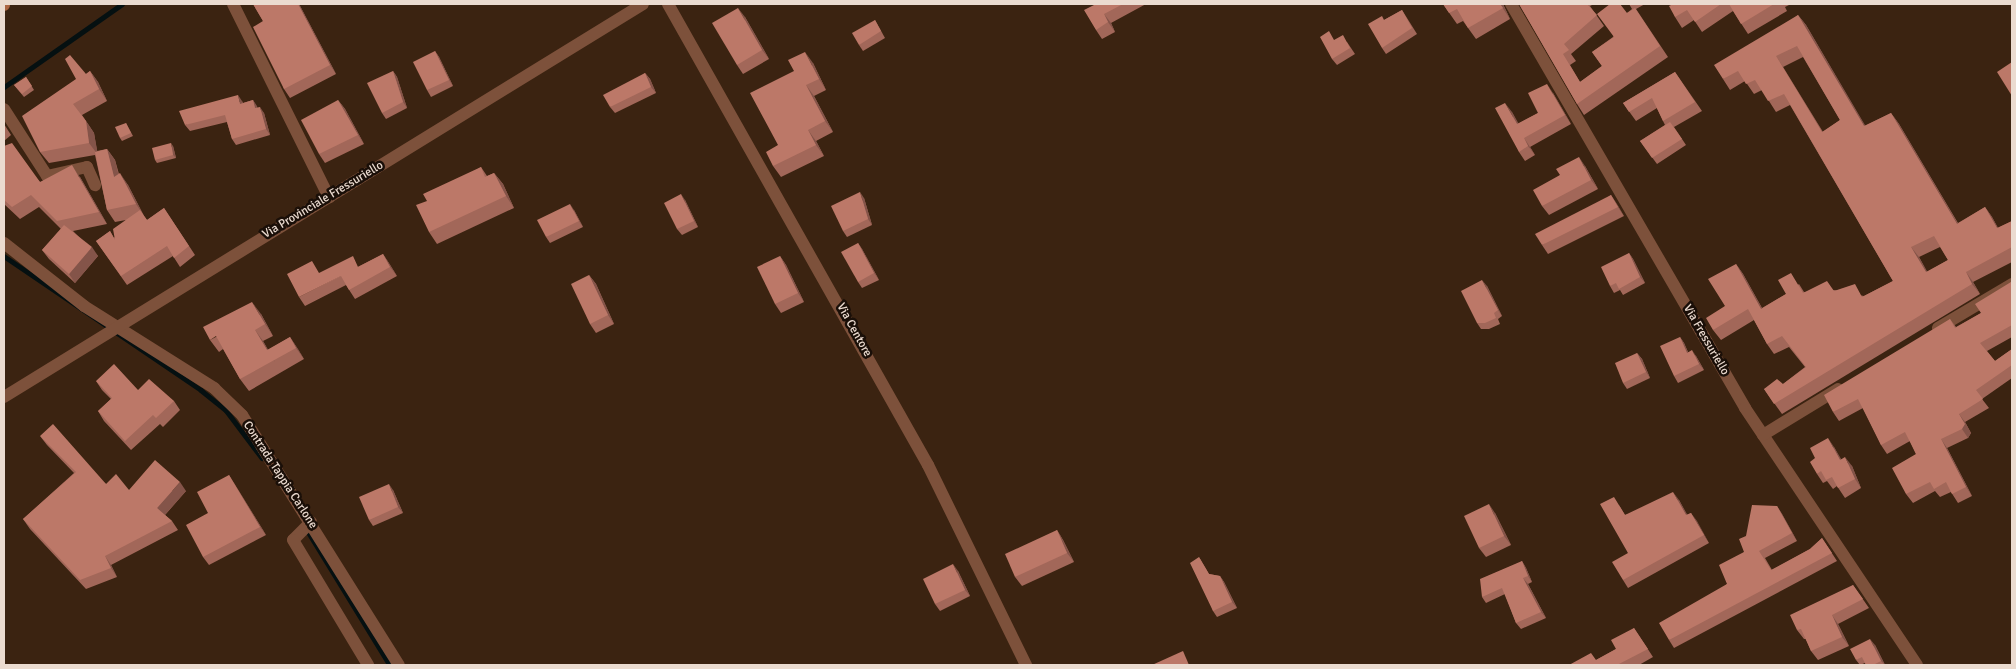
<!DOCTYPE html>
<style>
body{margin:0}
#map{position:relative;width:2016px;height:669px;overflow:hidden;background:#3b2311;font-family:Signika,sans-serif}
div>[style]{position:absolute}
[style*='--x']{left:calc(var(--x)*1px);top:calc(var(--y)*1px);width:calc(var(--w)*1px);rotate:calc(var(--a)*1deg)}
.stream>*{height:4.5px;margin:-2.25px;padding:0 2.25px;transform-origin:2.25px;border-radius:2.25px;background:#051011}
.street>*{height:12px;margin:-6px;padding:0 6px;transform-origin:6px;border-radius:6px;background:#7d513b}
.secondary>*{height:12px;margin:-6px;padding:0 6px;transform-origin:6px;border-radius:6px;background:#ab6543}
.wall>*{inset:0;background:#a26759}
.shaded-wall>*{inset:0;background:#845449}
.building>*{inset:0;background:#bc7868}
span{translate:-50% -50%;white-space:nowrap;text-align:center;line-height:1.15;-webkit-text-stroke:5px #1a0f08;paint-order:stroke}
.street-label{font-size:12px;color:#ebdbd0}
.frame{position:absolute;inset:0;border:5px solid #ebdbd0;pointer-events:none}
</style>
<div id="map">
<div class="stream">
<div style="--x:4;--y:87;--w:144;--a:-35.1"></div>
<div style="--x:4;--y:256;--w:238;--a:34.2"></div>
<div style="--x:201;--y:390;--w:32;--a:39"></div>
<div style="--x:226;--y:410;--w:60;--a:53.1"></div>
<div style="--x:309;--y:533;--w:155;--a:58.5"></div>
</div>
<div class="street">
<div style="--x:233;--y:4;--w:216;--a:63.6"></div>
<div style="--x:668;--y:4;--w:529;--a:60.58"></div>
<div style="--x:928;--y:465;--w:223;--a:63.9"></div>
<div style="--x:1511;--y:4;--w:467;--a:59.9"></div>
<div style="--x:1745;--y:408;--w:309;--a:56.2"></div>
<div style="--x:4;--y:109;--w:80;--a:57.3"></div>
<div style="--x:47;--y:176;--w:41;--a:-12.7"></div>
<div style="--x:87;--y:167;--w:20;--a:66"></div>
<div style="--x:4;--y:243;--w:102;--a:38.2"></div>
<div style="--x:84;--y:306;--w:154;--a:32.2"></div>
<div style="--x:214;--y:388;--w:39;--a:44"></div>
<div style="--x:242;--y:415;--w:295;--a:57.9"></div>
<div style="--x:1938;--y:328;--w:86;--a:-30.7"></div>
<div style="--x:4;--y:397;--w:750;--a:-31.59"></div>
<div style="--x:1763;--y:435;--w:88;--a:-31.5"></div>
<div style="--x:311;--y:522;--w:25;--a:135"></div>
<div style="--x:293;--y:540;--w:146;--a:59"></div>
</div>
<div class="secondary">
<div style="--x:4;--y:5;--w:1;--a:-90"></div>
</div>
<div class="wall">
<div style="clip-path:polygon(253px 4px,299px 4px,336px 74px,290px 98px,284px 89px,263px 21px)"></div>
<div style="clip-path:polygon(1096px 4px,1146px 4px,1111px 23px,1115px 32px,1102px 39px,1096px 30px)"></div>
<div style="clip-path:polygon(1443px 4px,1503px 4px,1510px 19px,1476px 39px,1463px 21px,1457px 24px)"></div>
<div style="clip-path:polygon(1519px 4px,1594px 4px,1590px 6px,1604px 26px,1571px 54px,1576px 61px,1570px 65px,1580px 82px,1602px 66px,1592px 52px,1613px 37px,1627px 13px,1632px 9px,1629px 4px,1645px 4px,1636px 9px,1668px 57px,1584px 115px,1577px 104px)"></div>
<div style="clip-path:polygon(1673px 4px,1791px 4px,1785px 7px,1787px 11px,1748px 34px,1733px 11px,1702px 32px,1694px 20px,1682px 28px,1675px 17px)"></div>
<div style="clip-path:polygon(1402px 10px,1417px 34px,1386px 54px,1382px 48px,1384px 20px)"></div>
<div style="clip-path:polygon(evenodd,1798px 15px,1806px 25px,1865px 126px,1891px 113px,1899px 124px,1958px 223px,1985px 207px,1992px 217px,1998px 228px,2012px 221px,2012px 262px,1973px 282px,1980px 294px,1782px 414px,1764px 389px,1783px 384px,1805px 367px,1789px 347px,1774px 354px,1767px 344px,1754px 320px,1721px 340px,1713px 330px,1725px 306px,1736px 264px,1743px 274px,1762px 308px,1786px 294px,1799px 284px,1804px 292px,1834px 290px,1864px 296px,1893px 281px,1790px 105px,1776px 112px,1762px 90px,1754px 94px,1745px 81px,1730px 90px,1723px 79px,1798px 15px,1803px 57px,1840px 120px,1823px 132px,1783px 67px,1803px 57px,1798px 15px,1940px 247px,1948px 260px,1927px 272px,1919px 257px,1940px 247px)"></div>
<div style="clip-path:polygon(745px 17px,769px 59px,743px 74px,737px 65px)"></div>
<div style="clip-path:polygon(875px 20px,885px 38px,863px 51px,859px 45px)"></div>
<div style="clip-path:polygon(1335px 40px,1347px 42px,1355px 54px,1337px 65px,1332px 59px)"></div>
<div style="clip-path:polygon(435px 51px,439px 57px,453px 86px,431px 97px,427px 90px)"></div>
<div style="clip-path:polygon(813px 63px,826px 90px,814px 96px,833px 132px,816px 141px,824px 156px,781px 177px,773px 166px,778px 145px)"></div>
<div style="clip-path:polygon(90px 71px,98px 82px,107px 101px,82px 115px,94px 133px,97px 151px,107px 149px,115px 160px,119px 174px,128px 185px,144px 216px,147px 220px,164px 208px,195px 255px,180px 267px,173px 256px,127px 285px,96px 241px,110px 231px,114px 238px,126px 220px,115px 222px,107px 210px,95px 155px,49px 163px,40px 152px,86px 74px)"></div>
<div style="clip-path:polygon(393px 71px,397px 77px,407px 108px,386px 119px,382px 113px)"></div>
<div style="clip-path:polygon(1675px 72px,1702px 111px,1674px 127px,1686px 145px,1657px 164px,1640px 141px,1665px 125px,1663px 121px,1657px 108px,1636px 121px,1623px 103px)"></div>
<div style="clip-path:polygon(645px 73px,650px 79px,656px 93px,615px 113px,610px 107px)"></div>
<div style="clip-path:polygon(26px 77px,34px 90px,24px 97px,14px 85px)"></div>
<div style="clip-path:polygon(1553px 93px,1571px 124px,1530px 147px,1535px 155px,1525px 161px,1519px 152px,1512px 112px,1518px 124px,1538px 113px)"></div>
<div style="clip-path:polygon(253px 100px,257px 108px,264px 113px,270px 135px,236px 145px,232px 139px,227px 122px,190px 131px,185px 125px,242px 101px,243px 103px)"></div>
<div style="clip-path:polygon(338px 100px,345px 109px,364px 144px,325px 163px,319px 154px)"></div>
<div style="clip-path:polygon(126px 123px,133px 136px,122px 141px,120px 138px)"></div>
<div style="clip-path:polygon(4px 124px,11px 135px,4px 141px)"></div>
<div style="clip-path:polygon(4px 146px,40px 182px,80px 177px,107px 224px,73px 231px,98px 256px,75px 283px,49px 259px,42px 250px,61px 229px,39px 207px,20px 219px,4px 204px)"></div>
<div style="clip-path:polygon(173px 146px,176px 158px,157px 163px,155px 160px)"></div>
<div style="clip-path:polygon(1585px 166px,1598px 189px,1549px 215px,1542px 206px,1560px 175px)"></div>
<div style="clip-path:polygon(481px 167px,487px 176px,494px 173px,503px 184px,514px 208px,437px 244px,429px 232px,427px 201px)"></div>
<div style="clip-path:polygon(1611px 195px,1624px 216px,1548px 254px,1542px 245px)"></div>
<div style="clip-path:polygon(864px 198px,872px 225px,847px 237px,843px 231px)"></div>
<div style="clip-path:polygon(685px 200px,698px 227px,682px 235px,677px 229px)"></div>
<div style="clip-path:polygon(574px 210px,583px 227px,550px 243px,546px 237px)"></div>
<div style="clip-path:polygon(858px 243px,862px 249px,879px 280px,862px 288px,858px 282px)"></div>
<div style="clip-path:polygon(1629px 253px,1633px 259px,1645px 283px,1623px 295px,1620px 290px,1614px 293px,1610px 286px)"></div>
<div style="clip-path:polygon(383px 254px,397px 276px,355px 299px,346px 285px,305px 306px,299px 297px)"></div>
<div style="clip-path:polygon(780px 256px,786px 265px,804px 302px,781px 313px,775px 304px)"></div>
<div style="clip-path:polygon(589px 275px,596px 284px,614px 324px,596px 333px,590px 324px)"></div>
<div style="clip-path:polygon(2012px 277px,2012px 337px,1987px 351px,1995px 361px,2012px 349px,2012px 378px,1982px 399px,1989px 408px,1965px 422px,1971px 433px,1968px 438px,1947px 448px,1972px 496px,1958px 503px,1951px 492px,1940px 497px,1935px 491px,1913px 503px,1906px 494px,1916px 454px,1910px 441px,1887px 454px,1881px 445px,1863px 408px,1839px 421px,1833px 412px,1950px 319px,1956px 327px,1981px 313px,2011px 282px)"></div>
<div style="clip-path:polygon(1487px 286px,1502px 316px,1498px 319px,1500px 324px,1489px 329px,1481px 329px,1477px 323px)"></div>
<div style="clip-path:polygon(261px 314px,273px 336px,263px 341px,268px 350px,290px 337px,304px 359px,249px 391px,240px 379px,223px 349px,219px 352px,210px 340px)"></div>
<div style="clip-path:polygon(1680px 337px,1684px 343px,1688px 352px,1696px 356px,1704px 370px,1678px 383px,1674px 376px)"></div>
<div style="clip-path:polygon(1637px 353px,1642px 359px,1650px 378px,1627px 389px,1623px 383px)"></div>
<div style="clip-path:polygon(96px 381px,138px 390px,174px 401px,180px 410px,163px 427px,160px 424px,131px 450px,104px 421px,98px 411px,111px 399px,102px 390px)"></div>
<div style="clip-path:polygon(40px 436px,106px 484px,129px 490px,186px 491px,165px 515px,172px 521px,178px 530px,111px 565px,117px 577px,86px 589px,30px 529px,23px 519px,74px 473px,47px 445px)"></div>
<div style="clip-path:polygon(1834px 447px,1841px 460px,1852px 466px,1861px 488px,1845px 498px,1837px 486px,1833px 489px,1827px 481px,1823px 483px,1817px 474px)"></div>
<div style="clip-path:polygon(229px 475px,266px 535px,209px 565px,203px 557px,208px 513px)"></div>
<div style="clip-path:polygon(393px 490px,403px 513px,373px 526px,369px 520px)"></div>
<div style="clip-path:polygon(1679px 500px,1687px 515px,1691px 513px,1709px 543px,1628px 588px,1623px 580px,1628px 553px,1619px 505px,1625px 515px)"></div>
<div style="clip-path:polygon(1777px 506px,1782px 514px,1797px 541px,1765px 558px,1772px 570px,1810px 549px,1822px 538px,1837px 561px,1674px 648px,1669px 640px,1727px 584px,1744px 552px,1746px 536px)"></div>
<div style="clip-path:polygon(1495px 513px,1511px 545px,1486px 557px,1479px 548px)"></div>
<div style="clip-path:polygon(1057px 530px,1063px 540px,1074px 562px,1022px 586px,1015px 577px)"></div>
<div style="clip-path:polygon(1199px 557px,1209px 574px,1220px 576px,1224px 582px,1237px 608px,1217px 617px,1213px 611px)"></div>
<div style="clip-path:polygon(1522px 561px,1526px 568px,1532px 582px,1528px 584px,1546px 618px,1521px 629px,1516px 623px,1505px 594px,1486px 603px,1482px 597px)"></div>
<div style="clip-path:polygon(958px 571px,970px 596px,940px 611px,935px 604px)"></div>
<div style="clip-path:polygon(1853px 585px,1869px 608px,1838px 624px,1849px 646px,1818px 660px,1811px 651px,1806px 639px,1804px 639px,1797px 630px)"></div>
<div style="clip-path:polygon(1634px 628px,1653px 657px,1639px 665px,1569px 665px,1596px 660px,1616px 649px)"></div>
<div style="clip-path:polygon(1875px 645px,1885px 665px,1866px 665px,1865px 663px,1860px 665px,1856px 660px)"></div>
</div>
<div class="shaded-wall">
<div style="clip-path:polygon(298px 4px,299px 4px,336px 74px,330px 65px)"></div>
<div style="clip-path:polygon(1500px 4px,1503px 4px,1510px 19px)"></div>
<div style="clip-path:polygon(738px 8px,745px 17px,769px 59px,762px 50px)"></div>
<div style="clip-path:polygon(1104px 14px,1111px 23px,1115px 32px,1108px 22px)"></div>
<div style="clip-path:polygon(1798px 15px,1806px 25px,1872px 137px,1864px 126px)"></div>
<div style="clip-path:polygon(435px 51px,439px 57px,453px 86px,449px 80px)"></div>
<div style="clip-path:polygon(805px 52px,813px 63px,826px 90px,819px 79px)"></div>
<div style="clip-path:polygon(1776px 56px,1783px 67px,1829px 143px,1822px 132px)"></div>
<div style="clip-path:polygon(90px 71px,98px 82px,107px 101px,99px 89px)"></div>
<div style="clip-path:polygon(393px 71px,397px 77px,407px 108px,403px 102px)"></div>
<div style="clip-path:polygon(645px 73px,650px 79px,656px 93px,651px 87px)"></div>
<div style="clip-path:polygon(1547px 84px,1553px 93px,1571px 124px,1565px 115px)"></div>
<div style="clip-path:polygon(806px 85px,814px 96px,833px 132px,825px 121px)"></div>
<div style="clip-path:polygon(238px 95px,242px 101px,245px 110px,240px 104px)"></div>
<div style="clip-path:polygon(253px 100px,257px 106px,259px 114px,255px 108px)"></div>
<div style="clip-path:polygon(338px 100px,345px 109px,364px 144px,358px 135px)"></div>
<div style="clip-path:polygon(1505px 103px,1512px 112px,1524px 133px,1517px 124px)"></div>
<div style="clip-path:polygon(260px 107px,264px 113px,270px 135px,266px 129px)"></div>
<div style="clip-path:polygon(1891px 113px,1899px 124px,1964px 234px,1957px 224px)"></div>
<div style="clip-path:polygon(86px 121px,94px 133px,98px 155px,89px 143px)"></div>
<div style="clip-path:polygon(808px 130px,816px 141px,824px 156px,816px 145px)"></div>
<div style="clip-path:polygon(1524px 138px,1530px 147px,1535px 155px,1528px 146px)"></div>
<div style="clip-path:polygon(171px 143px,173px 146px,176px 158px,173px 155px)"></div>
<div style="clip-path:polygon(107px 149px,115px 160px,122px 189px,114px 177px)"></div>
<div style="clip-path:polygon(1579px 157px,1585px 166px,1598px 189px,1591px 180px)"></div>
<div style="clip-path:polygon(72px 165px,80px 177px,107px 224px,99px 212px)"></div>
<div style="clip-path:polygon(120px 173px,128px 185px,144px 216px,136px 204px)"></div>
<div style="clip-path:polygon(494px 173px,503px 184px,514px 208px,506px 196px)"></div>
<div style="clip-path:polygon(860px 192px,864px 198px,872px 225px,868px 219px)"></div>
<div style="clip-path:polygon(681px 194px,685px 200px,698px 227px,694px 221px)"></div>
<div style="clip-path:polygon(1611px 195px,1617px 204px,1624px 216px,1618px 207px)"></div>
<div style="clip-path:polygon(570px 204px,574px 210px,583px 227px,579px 221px)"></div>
<div style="clip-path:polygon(1985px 207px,1992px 217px,2004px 239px,1997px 228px)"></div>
<div style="clip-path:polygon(858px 243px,862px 249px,879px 280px,874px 273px)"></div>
<div style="clip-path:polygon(92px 247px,98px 256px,75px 283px,69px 274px)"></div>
<div style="clip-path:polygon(1911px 247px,1919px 257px,1933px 282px,1926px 272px)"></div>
<div style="clip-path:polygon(1629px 253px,1633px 259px,1645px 283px,1640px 277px)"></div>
<div style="clip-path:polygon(383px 254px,389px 263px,397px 276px,390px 267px)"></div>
<div style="clip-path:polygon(780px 256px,786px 265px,804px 302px,798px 293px)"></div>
<div style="clip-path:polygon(1736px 264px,1743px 274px,1768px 319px,1761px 309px)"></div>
<div style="clip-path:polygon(1966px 272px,1973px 282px,1980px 294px,1972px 284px)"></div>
<div style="clip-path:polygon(589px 275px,596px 284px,614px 324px,608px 315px)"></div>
<div style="clip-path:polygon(1482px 280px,1487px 286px,1502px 316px,1498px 310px)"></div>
<div style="clip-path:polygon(252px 302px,261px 314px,273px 336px,265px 324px)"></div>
<div style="clip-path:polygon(255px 330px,263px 341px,275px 362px,267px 350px)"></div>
<div style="clip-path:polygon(290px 337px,298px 349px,304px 359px,296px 348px)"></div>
<div style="clip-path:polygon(1680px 337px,1684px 343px,1691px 359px,1687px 353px)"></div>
<div style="clip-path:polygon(1692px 350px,1696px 356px,1704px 370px,1699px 364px)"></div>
<div style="clip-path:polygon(1637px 353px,1642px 359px,1650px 378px,1646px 372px)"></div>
<div style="clip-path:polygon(1959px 414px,1965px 422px,1971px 433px,1968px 438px,1962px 429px)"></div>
<div style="clip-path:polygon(1828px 438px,1834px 447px,1847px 469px,1840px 460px)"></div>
<div style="clip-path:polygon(1941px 439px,1947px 448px,1972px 496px,1966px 487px)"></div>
<div style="clip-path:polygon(1845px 457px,1852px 466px,1861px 488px,1855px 479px)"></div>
<div style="clip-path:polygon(229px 475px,234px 483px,266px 535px,260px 527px)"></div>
<div style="clip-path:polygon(180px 482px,186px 491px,163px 517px,157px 508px)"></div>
<div style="clip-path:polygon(389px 484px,393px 490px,403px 513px,398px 507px)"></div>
<div style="clip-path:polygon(1673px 492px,1679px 500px,1692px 523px,1686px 515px)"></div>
<div style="clip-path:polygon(1489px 504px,1495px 513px,1511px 545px,1504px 536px)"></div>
<div style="clip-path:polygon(1777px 506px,1782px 514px,1797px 541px,1792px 533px)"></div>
<div style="clip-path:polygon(1691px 513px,1697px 521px,1709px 543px,1704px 535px)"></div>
<div style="clip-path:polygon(1057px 530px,1063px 540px,1074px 562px,1067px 553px)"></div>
<div style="clip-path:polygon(105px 556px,111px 565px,117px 577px,111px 568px)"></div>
<div style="clip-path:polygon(1522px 561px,1526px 568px,1532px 582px,1528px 576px)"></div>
<div style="clip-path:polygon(953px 564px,958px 571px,970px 596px,965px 590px)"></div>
<div style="clip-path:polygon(1220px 576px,1224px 582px,1237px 608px,1232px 602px)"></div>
<div style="clip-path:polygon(1523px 578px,1528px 584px,1546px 618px,1541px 612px)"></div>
<div style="clip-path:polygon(1832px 615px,1838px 624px,1849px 646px,1842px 637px)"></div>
<div style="clip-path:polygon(1870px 639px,1875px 645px,1885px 665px,1881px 661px)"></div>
</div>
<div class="building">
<div style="clip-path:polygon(253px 4px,298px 4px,330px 65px,284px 89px,253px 27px,263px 21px)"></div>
<div style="clip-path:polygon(1096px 4px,1123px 4px,1104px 14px,1108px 22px,1096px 30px,1084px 10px)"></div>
<div style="clip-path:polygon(1443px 4px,1500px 4px,1503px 8px,1468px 28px,1457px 9px,1449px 13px)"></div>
<div style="clip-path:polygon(1519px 4px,1587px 4px,1597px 15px,1564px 44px,1569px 50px,1563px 54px,1580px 82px,1602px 66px,1592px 52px,1614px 37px,1597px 14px,1610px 4px,1620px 4px,1627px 13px,1635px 8px,1660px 46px,1577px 104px)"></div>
<div style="clip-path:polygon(1673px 4px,1721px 4px,1695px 22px,1687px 10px,1675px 17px,1669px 6px)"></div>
<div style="clip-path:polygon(1729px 4px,1774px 4px,1741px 24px)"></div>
<div style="clip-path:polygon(738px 8px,762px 50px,737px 65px,712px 23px)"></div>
<div style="clip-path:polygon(1402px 10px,1412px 28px,1382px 48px,1368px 24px,1382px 16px,1384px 20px)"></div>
<div style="clip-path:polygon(evenodd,1798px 15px,1864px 126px,1891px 113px,1957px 224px,1985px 207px,1997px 228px,2012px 221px,2012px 247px,1966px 272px,1972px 284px,1774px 404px,1764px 389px,1777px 379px,1783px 384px,1806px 367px,1782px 336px,1767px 344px,1748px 309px,1713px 330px,1706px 318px,1725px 306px,1708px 279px,1736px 264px,1761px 309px,1786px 294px,1778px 280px,1791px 273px,1803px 293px,1827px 281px,1834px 291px,1855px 284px,1862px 297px,1893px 281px,1784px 94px,1768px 101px,1755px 80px,1746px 84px,1738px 71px,1723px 79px,1714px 65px,1798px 15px,1797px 46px,1840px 120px,1822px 132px,1776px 56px,1797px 46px,1798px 15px,1934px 236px,1948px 260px,1926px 272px,1911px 247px,1934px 236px)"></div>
<div style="clip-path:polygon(875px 20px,881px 31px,859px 45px,852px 33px)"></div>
<div style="clip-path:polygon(1329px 31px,1334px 40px,1343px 35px,1350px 48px,1332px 59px,1320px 37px)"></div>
<div style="clip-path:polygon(435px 51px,449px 80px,427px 90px,413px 62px)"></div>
<div style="clip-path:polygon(805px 52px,819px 79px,806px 85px,825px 121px,808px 130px,816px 145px,773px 166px,766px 152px,778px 145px,750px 93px,794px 71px,788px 60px)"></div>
<div style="clip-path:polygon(70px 55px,86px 74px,90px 71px,99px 89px,73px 104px,86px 121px,89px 143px,40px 152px,22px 116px,76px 79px,65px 59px)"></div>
<div style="clip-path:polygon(2012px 62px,2012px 96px,1997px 72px)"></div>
<div style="clip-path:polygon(393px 71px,403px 102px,382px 113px,367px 83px)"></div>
<div style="clip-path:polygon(1675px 72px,1695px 102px,1663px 121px,1652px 98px,1629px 112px,1623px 103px)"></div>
<div style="clip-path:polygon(645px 73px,651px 87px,610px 107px,603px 95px)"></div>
<div style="clip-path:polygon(26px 77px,32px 86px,22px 94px,14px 85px)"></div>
<div style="clip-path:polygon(1547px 84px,1565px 115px,1524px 138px,1528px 146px,1519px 152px,1495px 108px,1505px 103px,1517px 124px,1538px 113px,1528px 93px)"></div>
<div style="clip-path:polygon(238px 95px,240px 104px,253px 100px,255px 108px,260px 107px,266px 129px,232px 139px,225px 115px,185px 125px,179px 111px)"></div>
<div style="clip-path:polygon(338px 100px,358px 135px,319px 154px,301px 120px)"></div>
<div style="clip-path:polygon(1670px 122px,1682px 139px,1652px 158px,1640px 141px)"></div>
<div style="clip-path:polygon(126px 123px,131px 133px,120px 138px,115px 127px)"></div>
<div style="clip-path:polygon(12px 143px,40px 182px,72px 165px,99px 212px,57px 221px,31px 195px,12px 207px,4px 200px,4px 146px)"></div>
<div style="clip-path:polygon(171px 143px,173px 155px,155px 160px,152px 148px)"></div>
<div style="clip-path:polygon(107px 149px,114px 177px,120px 173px,136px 204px,107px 210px,95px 152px)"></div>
<div style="clip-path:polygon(1579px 157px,1591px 180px,1542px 206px,1533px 190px,1560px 175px,1556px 169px)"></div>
<div style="clip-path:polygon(481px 167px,485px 177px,494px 173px,506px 196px,429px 232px,416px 205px,427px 201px,423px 194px)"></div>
<div style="clip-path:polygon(860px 192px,868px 219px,843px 231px,831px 206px)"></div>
<div style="clip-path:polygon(681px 194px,694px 221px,677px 229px,664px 203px)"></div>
<div style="clip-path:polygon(1611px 195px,1618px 207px,1542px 245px,1535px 234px)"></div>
<div style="clip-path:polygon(570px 204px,579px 221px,546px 237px,537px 220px)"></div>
<div style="clip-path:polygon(164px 208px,189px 246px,174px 258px,167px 246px,121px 276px,96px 241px,110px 231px,115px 240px,113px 229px,140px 210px,147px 220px)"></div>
<div style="clip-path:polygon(64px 225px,92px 247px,69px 274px,42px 250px)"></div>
<div style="clip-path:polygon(858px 243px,874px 273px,858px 282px,841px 252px)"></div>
<div style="clip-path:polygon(1629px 253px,1640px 277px,1619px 289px,1616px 283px,1610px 286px,1601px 267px)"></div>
<div style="clip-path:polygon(383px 254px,390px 267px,349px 290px,341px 276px,299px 297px,287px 274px,312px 261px,319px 273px,353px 256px,358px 267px)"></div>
<div style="clip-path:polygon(780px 256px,798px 293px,775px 304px,757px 267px)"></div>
<div style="clip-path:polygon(589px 275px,608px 315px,590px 324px,571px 284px)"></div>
<div style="clip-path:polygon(2012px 277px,2012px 325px,1980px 343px,1995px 361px,2012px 349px,2012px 365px,1976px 390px,1983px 399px,1959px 414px,1965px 424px,1962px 429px,1941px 439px,1966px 487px,1952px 494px,1946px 482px,1934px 489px,1930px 482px,1906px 494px,1892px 468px,1916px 454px,1905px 432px,1881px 445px,1858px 399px,1833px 412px,1824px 395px,1950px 319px,1955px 328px,1981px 313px,1975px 304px,2011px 282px)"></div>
<div style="clip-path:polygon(1482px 280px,1498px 310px,1494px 313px,1496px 318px,1485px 323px,1477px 323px,1461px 291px)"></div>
<div style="clip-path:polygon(252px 302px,265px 324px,255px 330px,267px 350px,290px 337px,296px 348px,240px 379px,216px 336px,210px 340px,203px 327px)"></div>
<div style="clip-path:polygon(1680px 337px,1687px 353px,1692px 350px,1699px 364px,1674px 376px,1660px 346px)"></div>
<div style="clip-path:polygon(1637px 353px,1646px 372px,1623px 383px,1615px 363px)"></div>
<div style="clip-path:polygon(114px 364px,138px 390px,149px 379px,174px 401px,156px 418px,153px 415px,125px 441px,98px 411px,112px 398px,96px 381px)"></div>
<div style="clip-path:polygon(53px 424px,106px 484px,116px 474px,129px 490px,155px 460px,180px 482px,157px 508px,172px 521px,105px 556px,111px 568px,80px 580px,23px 519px,76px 472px,40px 436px)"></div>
<div style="clip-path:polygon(1828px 438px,1840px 460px,1845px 457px,1855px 479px,1838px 488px,1832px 477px,1826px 480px,1821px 471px,1817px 474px,1810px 462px,1815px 458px,1810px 448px)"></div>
<div style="clip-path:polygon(229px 475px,260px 527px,203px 557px,186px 525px,208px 513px,197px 492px)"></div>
<div style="clip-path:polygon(389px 484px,398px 507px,369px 520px,359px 497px)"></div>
<div style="clip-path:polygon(1673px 492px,1686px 515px,1691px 513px,1704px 535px,1623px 580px,1612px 562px,1628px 553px,1600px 504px,1614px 497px,1625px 515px)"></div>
<div style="clip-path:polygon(1489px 504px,1504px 536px,1479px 548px,1464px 516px)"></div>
<div style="clip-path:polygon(1752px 505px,1777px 506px,1792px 533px,1759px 551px,1771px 570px,1810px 549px,1822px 538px,1832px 553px,1669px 640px,1659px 623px,1727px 584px,1719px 565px,1744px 552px,1739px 539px,1746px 536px)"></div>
<div style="clip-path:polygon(1057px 530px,1067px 553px,1015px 577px,1005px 554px)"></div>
<div style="clip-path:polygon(1199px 557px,1209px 574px,1220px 576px,1232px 602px,1213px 611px,1190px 563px)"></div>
<div style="clip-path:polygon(1522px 561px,1528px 576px,1523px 578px,1541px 612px,1516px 623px,1502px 588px,1482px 597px,1480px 579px)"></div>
<div style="clip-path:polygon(953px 564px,965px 590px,935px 604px,923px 579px)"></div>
<div style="clip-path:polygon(1853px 585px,1863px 599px,1832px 615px,1842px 637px,1811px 651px,1801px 629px,1797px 630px,1790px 615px)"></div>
<div style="clip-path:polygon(1634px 628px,1648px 649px,1617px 665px,1569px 665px,1591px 653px,1596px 660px,1616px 649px,1611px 640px)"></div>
<div style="clip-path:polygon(1870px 639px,1881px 661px,1873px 665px,1866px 665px,1862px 657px,1856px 660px,1850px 649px)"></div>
<div style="clip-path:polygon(1183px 651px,1189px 665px,1152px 665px)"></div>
</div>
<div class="street-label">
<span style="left:323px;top:200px;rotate:-31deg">Via Provinciale Fressuriello</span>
<span style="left:854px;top:330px;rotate:61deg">Via Centore</span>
<span style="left:1706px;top:340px;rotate:60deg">Via Fressuriello</span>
<span style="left:280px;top:475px;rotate:57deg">Contrada Tappia Carlone</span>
</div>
<div class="frame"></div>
</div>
